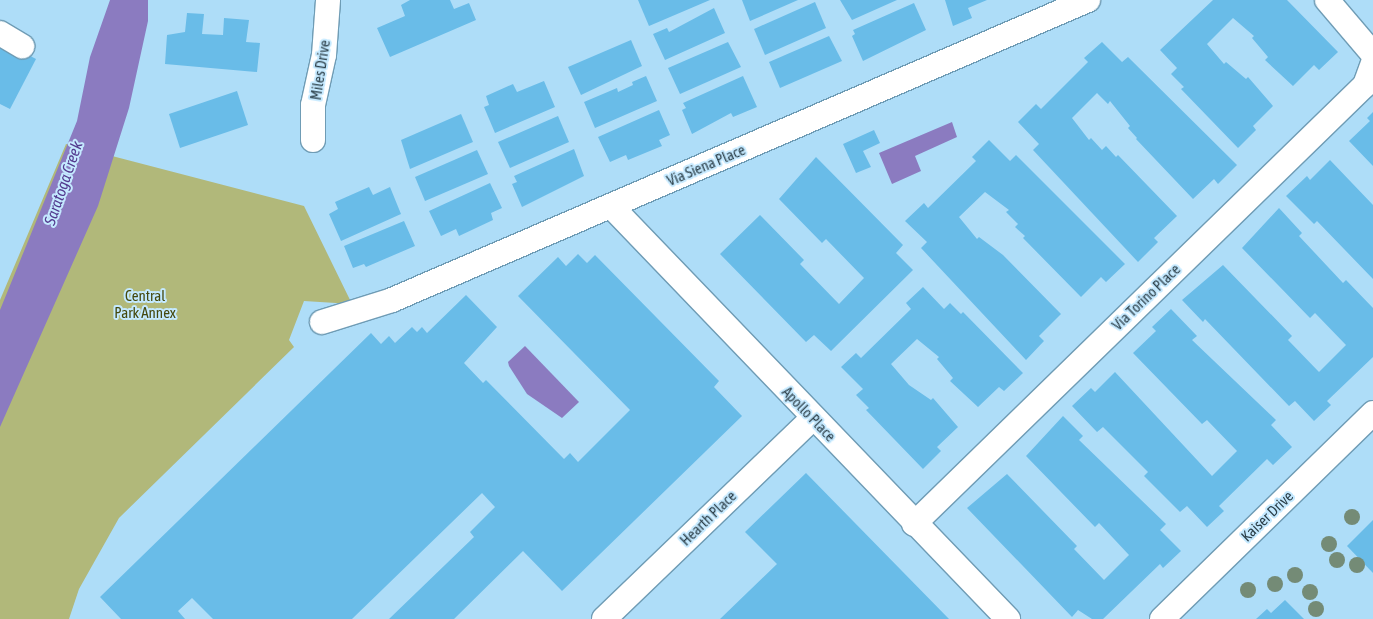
<!DOCTYPE html>
<style>
body{margin:0}
#map{position:relative;width:1373px;height:619px;overflow:hidden;background:#aeddf8;font-family:"Asap Condensed",sans-serif}
div>[style]{position:absolute}
[style*='--x']{left:calc(var(--x)*1px);top:calc(var(--y)*1px);width:calc(var(--w)*1px);rotate:calc(var(--a)*1deg)}
.green>*{inset:0;background:#b1b87a}
.water>*{inset:0;background:#8b7bc0}
.building>*{inset:0;background:#69bce8}
.roads{filter:drop-shadow(1px 0 #6f9cb5) drop-shadow(-1px 0 #6f9cb5) drop-shadow(0 1px #6f9cb5) drop-shadow(0 -1px #6f9cb5)}
.minor>*{height:24px;margin:-12px;padding:0 12px;transform-origin:12px;border-radius:12px;background:#fff}
.trees>*{width:16px;height:16px;margin:-8px;border-radius:50%;background:#748b76}
span{translate:-50% -50%;white-space:nowrap;text-align:center;line-height:1.15;-webkit-text-stroke:4px #c4e9ff;paint-order:stroke}
.street-label{font-size:15px;color:#2c3f49}
.park-label{font-size:15px;color:#44480c}
.water-label{font-size:16px;color:#543b8f;font-style:italic}
</style>
<div id="map">
<div class="green">
<div style="clip-path:polygon(66px 144px,304px 206px,352px 304px,304px 301px,289px 340px,294px 347px,119px 518px,79px 589px,69px 619px,0 619px,0 300px)"></div>
</div>
<div class="water">
<div style="clip-path:polygon(110px 0,148px 0,148px 21px,129px 108px,98px 206px,0 427px,0 310px,77px 121px,90px 57px)"></div>
<div style="clip-path:polygon(952px 122px,957px 137px,915px 156px,921px 171px,892px 184px,879px 153px)"></div>
<div style="clip-path:polygon(525px 346px,579px 402px,562px 418px,527px 394px,509px 366px,508px 362px)"></div>
</div>
<div class="building">
<div style="clip-path:polygon(410px 0,450px 0,454px 9px,469px 3px,476px 20px,390px 57px,377px 28px,405px 16px,401px 5px)"></div>
<div style="clip-path:polygon(638px 0,710px 0,649px 26px)"></div>
<div style="clip-path:polygon(742px 0,798px 0,750px 21px)"></div>
<div style="clip-path:polygon(840px 0,897px 0,852px 20px)"></div>
<div style="clip-path:polygon(945px 0,987px 0,968px 8px,972px 18px,953px 26px)"></div>
<div style="clip-path:polygon(1213px 0,1287px 0,1338px 52px,1319px 70px,1314px 65px,1293px 86px,1265px 60px,1268px 57px,1252px 38px,1254px 36px,1233px 18px,1207px 44px,1224px 64px,1226px 62px,1246px 79px,1248px 77px,1273px 106px,1253px 126px,1256px 130px,1238px 148px,1181px 89px,1184px 87px,1171px 74px,1177px 68px,1160px 50px)"></div>
<div style="clip-path:polygon(815px 2px,826px 28px,765px 55px,754px 29px)"></div>
<div style="clip-path:polygon(914px 3px,926px 30px,863px 61px,852px 36px,855px 34px,853px 30px)"></div>
<div style="clip-path:polygon(714px 8px,725px 33px,665px 60px,653px 34px,667px 28px,669px 32px)"></div>
<div style="clip-path:polygon(187px 13px,204px 14px,202px 34px,223px 35px,224px 18px,249px 20px,246px 42px,260px 43px,257px 72px,165px 64px,167px 35px,185px 32px)"></div>
<div style="clip-path:polygon(829px 36px,842px 61px,780px 88px,769px 62px)"></div>
<div style="clip-path:polygon(0 40px,36px 59px,10px 109px,0 104px)"></div>
<div style="clip-path:polygon(631px 40px,642px 66px,581px 95px,568px 67px)"></div>
<div style="clip-path:polygon(728px 42px,741px 67px,680px 94px,668px 68px)"></div>
<div style="clip-path:polygon(1102px 42px,1122px 62px,1128px 57px,1237px 165px,1218px 184px,1214px 179px,1193px 199px,1136px 139px,1137px 138px,1128px 128px,1130px 126px,1110px 101px,1108px 104px,1097px 93px,1072px 118px,1089px 140px,1091px 138px,1102px 150px,1106px 146px,1116px 157px,1118px 155px,1177px 216px,1154px 238px,1158px 242px,1138px 262px,1033px 150px,1039px 144px,1018px 122px,1036px 104px,1041px 109px,1088px 62px,1084px 58px)"></div>
<div style="clip-path:polygon(646px 76px,657px 101px,595px 128px,584px 102px,617px 88px,618px 92px,633px 85px,632px 82px)"></div>
<div style="clip-path:polygon(743px 76px,757px 107px,733px 117px,731px 113px,692px 134px,682px 110px,686px 108px,683px 103px)"></div>
<div style="clip-path:polygon(544px 81px,555px 107px,495px 133px,484px 107px,489px 105px,486px 96px,513px 84px,517px 92px)"></div>
<div style="clip-path:polygon(237px 91px,248px 125px,180px 148px,169px 114px)"></div>
<div style="clip-path:polygon(659px 110px,670px 135px,659px 140px,662px 146px,628px 160px,626px 155px,610px 162px,598px 137px)"></div>
<div style="clip-path:polygon(1373px 112px,1373px 166px,1349px 141px,1370px 121px,1367px 118px)"></div>
<div style="clip-path:polygon(461px 114px,473px 142px,410px 169px,401px 140px)"></div>
<div style="clip-path:polygon(558px 116px,569px 142px,510px 168px,498px 142px)"></div>
<div style="clip-path:polygon(874px 130px,880px 143px,863px 151px,871px 167px,856px 173px,843px 144px)"></div>
<div style="clip-path:polygon(989px 140px,1010px 161px,1016px 155px,1125px 264px,1106px 282px,1101px 277px,1081px 297px,1023px 238px,1025px 236px,1015px 227px,1018px 224px,1006px 212px,1009px 210px,985px 192px,959px 217px,977px 239px,979px 237px,1003px 255px,1061px 314px,1039px 336px,1044px 341px,1026px 360px,921px 248px,927px 242px,905px 221px,924px 203px,928px 208px,976px 161px,972px 157px)"></div>
<div style="clip-path:polygon(574px 149px,584px 176px,522px 207px,512px 184px,517px 182px,514px 176px)"></div>
<div style="clip-path:polygon(477px 150px,488px 174px,425px 201px,415px 177px)"></div>
<div style="clip-path:polygon(816px 157px,903px 245px,896px 253px,913px 270px,831px 351px,814px 335px,806px 342px,720px 254px,760px 215px,804px 260px,800px 264px,839px 304px,864px 278px,826px 239px,822px 243px,779px 199px)"></div>
<div style="clip-path:polygon(1330px 160px,1373px 205px,1373px 279px,1317px 221px,1314px 224px,1286px 196px,1307px 176px,1310px 180px)"></div>
<div style="clip-path:polygon(490px 183px,502px 208px,491px 213px,493px 220px,459px 236px,456px 229px,441px 236px,429px 211px)"></div>
<div style="clip-path:polygon(369px 187px,373px 195px,390px 187px,401px 214px,341px 241px,329px 214px,338px 209px,335px 202px)"></div>
<div style="clip-path:polygon(1279px 208px,1302px 233px,1299px 236px,1343px 283px,1346px 280px,1373px 308px,1373px 357px,1327px 401px,1331px 405px,1314px 421px,1295px 401px,1289px 406px,1205px 319px,1203px 322px,1182px 300px,1223px 265px,1292px 336px,1288px 340px,1319px 372px,1346px 345px,1315px 313px,1310px 318px,1242px 248px)"></div>
<div style="clip-path:polygon(404px 221px,415px 246px,366px 267px,364px 264px,353px 268px,344px 246px)"></div>
<div style="clip-path:polygon(578px 254px,587px 263px,595px 255px,719px 381px,714px 387px,742px 416px,562px 591px,523px 551px,454px 619px,389px 619px,474px 537px,470px 532px,495px 507px,482px 493px,352px 619px,213px 619px,192px 598px,178px 611px,185px 619px,121px 619px,100px 597px,371px 333px,381px 344px,389px 336px,395px 343px,412px 327px,417px 332px,422px 327px,427px 333px,466px 295px,497px 327px,464px 363px,483px 383px,486px 380px,564px 459px,570px 453px,578px 462px,630px 410px,518px 296px,558px 257px,566px 266px)"></div>
<div style="clip-path:polygon(923px 287px,944px 309px,950px 303px,961px 314px,963px 312px,1023px 373px,1004px 391px,999px 387px,978px 407px,950px 381px,953px 378px,937px 359px,939px 357px,917px 339px,891px 364px,909px 385px,931px 400px,933px 398px,958px 427px,937px 447px,941px 451px,923px 469px,866px 410px,869px 408px,856px 395px,863px 389px,841px 367px,856px 353px,861px 358px,911px 309px,906px 303px)"></div>
<div style="clip-path:polygon(1171px 309px,1197px 336px,1192px 340px,1276px 420px,1271px 425px,1292px 447px,1273px 465px,1267px 459px,1219px 506px,1224px 511px,1207px 527px,1187px 506px,1180px 512px,1144px 476px,1148px 472px,1103px 427px,1097px 432px,1072px 406px,1091px 388px,1095px 392px,1115px 372px,1212px 476px,1237px 451px,1207px 420px,1202px 424px,1133px 353px,1156px 331px,1152px 327px)"></div>
<div style="clip-path:polygon(1063px 416px,1083px 436px,1079px 440px,1166px 524px,1160px 530px,1181px 551px,1163px 568px,1160px 564px,1103px 619px,1092px 619px,1078px 610px,1072px 617px,967px 508px,1007px 474px,1077px 546px,1074px 549px,1104px 580px,1129px 555px,1099px 523px,1095px 527px,1026px 456px)"></div>
<div style="clip-path:polygon(806px 473px,949px 619px,720px 619px,777px 564px,745px 532px)"></div>
<div style="clip-path:polygon(1373px 520px,1373px 573px,1347px 546px)"></div>
<div style="clip-path:polygon(1285px 600px,1304px 619px,1256px 619px,1267px 609px,1271px 613px)"></div>
</div>
<div class="roads">
<div class="minor">
<div style="--x:1327;--y:0;--w:71;--a:49.6"></div>
<div style="--x:0;--y:33;--w:26;--a:31"></div>
<div style="--x:313;--y:140;--w:35;--a:-90"></div>
<div style="--x:313;--y:105;--w:51;--a:-77.6"></div>
<div style="--x:324;--y:55;--w:55;--a:-85.8"></div>
<div style="--x:611;--y:206;--w:573;--a:46.13"></div>
<div style="--x:322;--y:322;--w:73;--a:-17.4"></div>
<div style="--x:392;--y:300;--w:758;--a:-23.32"></div>
<div style="--x:914;--y:524;--w:629;--a:-44.23"></div>
<div style="--x:1365;--y:85;--w:23;--a:-70"></div>
<div style="--x:604;--y:619;--w:290;--a:-43.9"></div>
<div style="--x:1162;--y:619;--w:295;--a:-44.3"></div>
</div>
</div>
<div class="trees">
<div style="left:1352px;top:517px"></div>
<div style="left:1329px;top:544px"></div>
<div style="left:1337px;top:560px"></div>
<div style="left:1357px;top:565px"></div>
<div style="left:1295px;top:575px"></div>
<div style="left:1275px;top:584px"></div>
<div style="left:1248px;top:590px"></div>
<div style="left:1310px;top:592px"></div>
<div style="left:1316px;top:609px"></div>
</div>
<div class="street-label">
<span style="left:320px;top:70px;rotate:-81deg">Miles Drive</span>
<span style="left:706px;top:165px;rotate:-23deg">Via Siena Place</span>
<span style="left:1146px;top:297px;rotate:-44deg">Via Torino Place</span>
<span style="left:809px;top:414px;rotate:46deg">Apollo Place</span>
<span style="left:1267px;top:516px;rotate:-44deg">Kaiser Drive</span>
<span style="left:708px;top:518px;rotate:-44deg">Hearth Place</span>
</div>
<div class="park-label">
<span style="left:145px;top:304px">Central<br>Park Annex</span>
</div>
<div class="water-label">
<span style="left:63px;top:183px;rotate:-71deg">Saratoga Creek</span>
</div>
</div>
